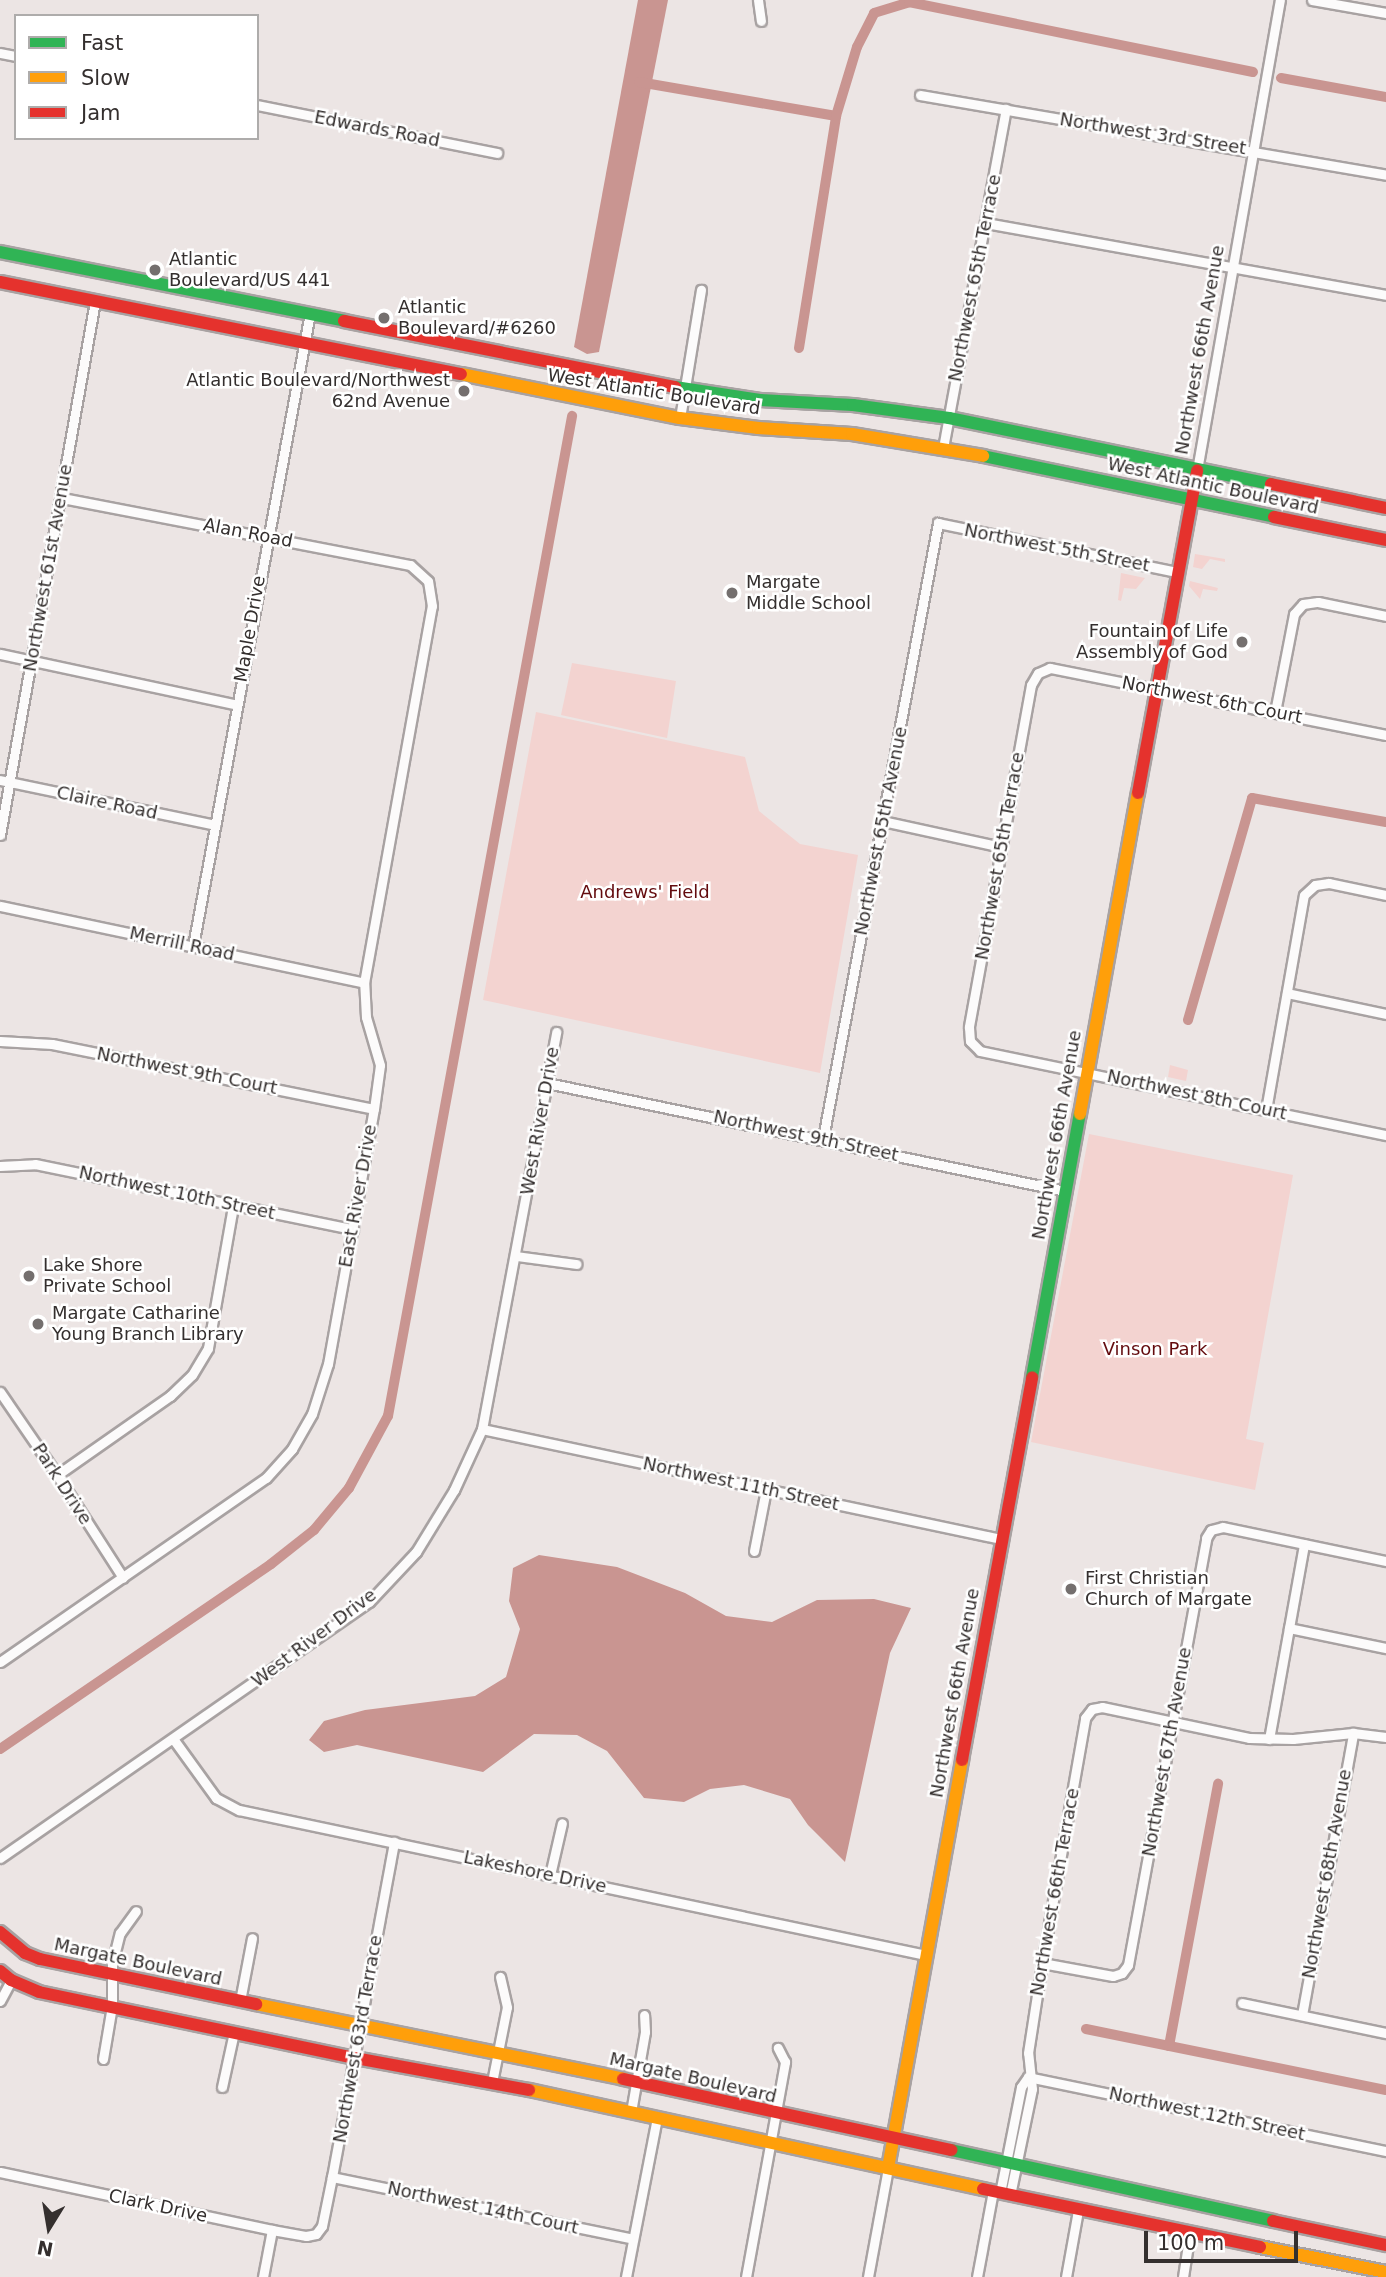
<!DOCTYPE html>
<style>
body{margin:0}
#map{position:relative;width:1386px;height:2277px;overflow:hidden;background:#ece5e4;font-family:"DejaVu Sans",sans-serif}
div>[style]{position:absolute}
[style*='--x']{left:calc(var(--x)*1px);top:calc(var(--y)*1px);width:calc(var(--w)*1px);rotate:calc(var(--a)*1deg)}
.green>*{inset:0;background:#f3d3d0}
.water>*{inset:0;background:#c99591}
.canal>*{height:10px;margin:-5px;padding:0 5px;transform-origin:5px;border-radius:5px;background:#c99591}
.roads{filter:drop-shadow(2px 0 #a8a2a2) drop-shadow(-2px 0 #a8a2a2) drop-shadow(0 2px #a8a2a2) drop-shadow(0 -2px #a8a2a2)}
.street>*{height:9px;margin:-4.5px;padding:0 4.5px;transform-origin:4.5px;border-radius:4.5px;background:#fcfbfb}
.fast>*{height:12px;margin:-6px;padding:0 6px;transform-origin:6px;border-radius:6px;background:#30b455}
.slow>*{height:12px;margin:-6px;padding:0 6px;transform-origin:6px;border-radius:6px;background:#ff9f0a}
.jam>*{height:12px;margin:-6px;padding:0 6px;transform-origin:6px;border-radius:6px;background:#e5322d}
.dots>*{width:19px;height:19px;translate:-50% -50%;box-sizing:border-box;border:4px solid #fff;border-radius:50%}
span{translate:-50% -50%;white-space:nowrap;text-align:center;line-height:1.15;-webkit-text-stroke:5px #fff;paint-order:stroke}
.street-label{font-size:18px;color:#342f2e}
.poi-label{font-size:18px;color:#342f2e}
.left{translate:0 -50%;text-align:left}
.right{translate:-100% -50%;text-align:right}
.park-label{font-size:18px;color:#630b0e}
.legend{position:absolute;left:14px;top:14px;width:245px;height:126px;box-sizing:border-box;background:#fff;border:2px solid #aeacab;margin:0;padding:9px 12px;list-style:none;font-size:21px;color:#342f2e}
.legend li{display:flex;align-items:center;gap:14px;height:35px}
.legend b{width:35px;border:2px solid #aeacab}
.north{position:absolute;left:14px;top:2193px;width:70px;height:70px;-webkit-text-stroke:5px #fff;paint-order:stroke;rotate:191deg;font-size:19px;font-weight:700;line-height:28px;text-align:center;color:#342f2e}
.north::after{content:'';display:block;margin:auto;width:24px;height:32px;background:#342f2e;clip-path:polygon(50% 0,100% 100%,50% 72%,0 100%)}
.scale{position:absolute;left:1144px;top:2231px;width:154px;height:32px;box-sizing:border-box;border:4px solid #342f2e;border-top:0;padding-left:9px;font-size:21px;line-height:24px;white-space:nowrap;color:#342f2e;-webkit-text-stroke:5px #fff;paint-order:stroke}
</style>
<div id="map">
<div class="green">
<div style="clip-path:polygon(1195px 554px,1225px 559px,1225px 562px,1210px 559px,1202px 569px,1193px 567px)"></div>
<div style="clip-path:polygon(1121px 573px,1145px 578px,1136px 589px,1124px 588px,1121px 601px,1118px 600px)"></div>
<div style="clip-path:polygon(1190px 581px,1218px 588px,1217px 591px,1203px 589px,1200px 599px,1189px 586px)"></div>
<div style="clip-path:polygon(572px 663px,676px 681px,667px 738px,561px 715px)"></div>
<div style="clip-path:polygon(536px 712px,745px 757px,759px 811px,800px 844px,858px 855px,820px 1073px,483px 1000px)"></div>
<div style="clip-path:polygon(1170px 1065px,1188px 1070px,1186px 1081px,1168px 1077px)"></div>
<div style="clip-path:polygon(1089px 1134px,1293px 1175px,1246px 1439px,1264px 1443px,1255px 1490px,1031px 1442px)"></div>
</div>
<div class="water">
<div style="clip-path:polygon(638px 0,668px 0,599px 352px,587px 354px,574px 347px)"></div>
<div style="clip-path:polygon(539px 1555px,617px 1567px,685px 1593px,726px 1616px,772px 1622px,817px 1600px,874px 1599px,911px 1608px,890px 1653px,845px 1862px,808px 1825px,790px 1799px,744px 1785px,710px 1789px,684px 1802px,644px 1798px,607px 1751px,577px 1735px,534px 1734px,483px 1772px,357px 1745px,324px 1752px,309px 1740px,324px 1721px,365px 1710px,475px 1696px,506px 1677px,520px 1629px,509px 1601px,513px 1568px)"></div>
</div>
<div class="canal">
<div style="--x:1281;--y:78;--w:107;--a:10.3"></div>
<div style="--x:639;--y:82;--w:200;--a:9.8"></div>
<div style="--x:799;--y:348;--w:235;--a:-80.9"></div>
<div style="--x:836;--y:116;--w:72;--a:-73.1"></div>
<div style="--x:857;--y:47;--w:38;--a:-63"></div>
<div style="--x:874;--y:13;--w:37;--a:-17"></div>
<div style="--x:909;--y:2;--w:351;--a:11.5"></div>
<div style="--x:1188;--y:1020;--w:231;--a:-73.9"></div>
<div style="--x:1252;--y:798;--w:136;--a:10.2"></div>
<div style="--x:0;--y:1749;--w:328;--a:-34.3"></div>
<div style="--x:271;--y:1564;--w:55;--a:-38.3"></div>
<div style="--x:314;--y:1530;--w:55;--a:-50.2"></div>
<div style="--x:349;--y:1488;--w:82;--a:-61.6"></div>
<div style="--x:388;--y:1416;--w:1017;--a:-79.57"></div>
<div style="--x:1086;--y:2029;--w:306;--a:11.5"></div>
<div style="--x:1169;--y:2046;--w:267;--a:-79.4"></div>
</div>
<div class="roads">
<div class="street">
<div style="--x:758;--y:0;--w:21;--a:82"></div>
<div style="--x:1312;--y:0;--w:75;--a:10"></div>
<div style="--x:0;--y:53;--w:16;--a:11"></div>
<div style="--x:920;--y:95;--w:473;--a:9.7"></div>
<div style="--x:257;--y:105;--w:245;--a:11.3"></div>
<div style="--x:986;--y:223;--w:406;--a:10.2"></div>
<div style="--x:680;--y:418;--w:130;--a:-80.7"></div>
<div style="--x:943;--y:448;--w:345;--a:-79.5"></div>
<div style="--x:1197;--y:470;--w:477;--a:-80"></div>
<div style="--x:0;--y:654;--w:242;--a:12.1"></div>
<div style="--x:1275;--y:712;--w:100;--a:-79"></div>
<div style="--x:1294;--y:614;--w:13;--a:-48"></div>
<div style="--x:1303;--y:604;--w:15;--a:-8"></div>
<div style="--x:1318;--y:602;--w:69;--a:11.6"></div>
<div style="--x:1386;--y:735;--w:343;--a:-168.7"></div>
<div style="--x:1050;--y:668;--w:13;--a:157"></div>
<div style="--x:1038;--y:673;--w:14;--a:120"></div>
<div style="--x:1031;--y:685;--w:348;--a:100.3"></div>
<div style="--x:969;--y:1027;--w:14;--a:86"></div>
<div style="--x:970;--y:1041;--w:14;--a:45"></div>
<div style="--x:980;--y:1051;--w:415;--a:11.7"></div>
<div style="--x:0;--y:780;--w:220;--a:11.8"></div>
<div style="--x:883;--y:821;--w:121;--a:12.4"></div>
<div style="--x:0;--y:835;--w:542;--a:-79.91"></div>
<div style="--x:0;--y:906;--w:372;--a:11.9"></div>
<div style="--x:193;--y:946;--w:644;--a:-79.53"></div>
<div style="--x:1287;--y:993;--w:101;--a:12"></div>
<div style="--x:0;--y:1041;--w:52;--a:3.3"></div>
<div style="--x:52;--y:1044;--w:328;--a:11.4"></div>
<div style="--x:547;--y:1083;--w:529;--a:11.78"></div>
<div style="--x:1266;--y:1110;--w:218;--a:-80"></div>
<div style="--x:1304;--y:895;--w:15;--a:-42"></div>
<div style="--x:1315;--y:885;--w:14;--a:-8"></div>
<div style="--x:1329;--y:883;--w:58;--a:11.9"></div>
<div style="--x:823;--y:1138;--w:626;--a:-79.41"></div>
<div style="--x:938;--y:523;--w:243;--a:11.6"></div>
<div style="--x:0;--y:1166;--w:35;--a:-3"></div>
<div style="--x:35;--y:1164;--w:325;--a:11.6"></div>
<div style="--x:516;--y:1256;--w:61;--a:7.6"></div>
<div style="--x:0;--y:1392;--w:101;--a:55.5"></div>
<div style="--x:57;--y:1475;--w:122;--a:57.3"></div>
<div style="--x:482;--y:1429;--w:531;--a:11.97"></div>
<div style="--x:57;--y:1475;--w:138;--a:-35"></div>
<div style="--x:170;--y:1396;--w:30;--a:-44"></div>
<div style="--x:192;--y:1375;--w:31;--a:-59"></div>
<div style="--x:208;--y:1348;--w:144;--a:-80"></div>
<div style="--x:754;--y:1551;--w:63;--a:-79"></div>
<div style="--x:1289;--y:1628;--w:99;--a:11.7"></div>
<div style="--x:0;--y:1662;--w:323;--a:-34.7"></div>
<div style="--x:266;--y:1478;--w:39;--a:-48"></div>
<div style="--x:292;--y:1449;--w:40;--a:-60.3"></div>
<div style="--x:312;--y:1414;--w:52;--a:-72.3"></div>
<div style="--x:328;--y:1364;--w:259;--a:-79.8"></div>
<div style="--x:374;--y:1109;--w:44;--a:-82.2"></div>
<div style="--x:380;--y:1065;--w:50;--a:-106.3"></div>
<div style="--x:366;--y:1017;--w:34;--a:-93"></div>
<div style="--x:364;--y:983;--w:383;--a:-79.8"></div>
<div style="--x:432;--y:606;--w:25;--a:-99"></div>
<div style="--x:428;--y:581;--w:24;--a:-138"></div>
<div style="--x:410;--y:565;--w:355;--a:-169.1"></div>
<div style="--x:1269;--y:1739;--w:198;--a:-79.8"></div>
<div style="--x:174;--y:1740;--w:72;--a:54.1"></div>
<div style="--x:216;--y:1798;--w:26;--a:28"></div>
<div style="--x:239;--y:1810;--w:702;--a:11.92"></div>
<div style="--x:0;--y:1858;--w:449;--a:-34.8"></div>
<div style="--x:369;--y:1602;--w:69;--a:-46.8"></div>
<div style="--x:416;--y:1552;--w:73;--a:-58.5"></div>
<div style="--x:454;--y:1490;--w:67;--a:-65.3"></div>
<div style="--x:482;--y:1429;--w:404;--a:-79.4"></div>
<div style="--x:550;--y:1875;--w:53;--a:-77"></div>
<div style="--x:1042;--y:1963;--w:72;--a:10.4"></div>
<div style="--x:1113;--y:1976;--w:9;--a:-18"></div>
<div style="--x:1122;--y:1973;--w:10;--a:-53"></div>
<div style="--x:1128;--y:1965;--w:434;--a:-79.6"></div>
<div style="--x:1206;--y:1538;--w:9;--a:-58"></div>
<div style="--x:1211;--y:1530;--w:12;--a:-14"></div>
<div style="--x:1223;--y:1527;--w:167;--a:11.8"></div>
<div style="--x:0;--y:2001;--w:24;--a:-62"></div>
<div style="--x:240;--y:2001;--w:64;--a:-79.2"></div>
<div style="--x:1242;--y:2003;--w:147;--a:11.8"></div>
<div style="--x:1302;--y:2015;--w:287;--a:-79.7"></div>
<div style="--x:103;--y:2059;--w:54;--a:-80.4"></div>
<div style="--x:112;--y:2006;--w:42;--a:-90"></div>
<div style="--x:112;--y:1964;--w:32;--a:-76"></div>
<div style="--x:120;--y:1933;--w:27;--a:-54"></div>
<div style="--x:1028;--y:2077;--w:366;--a:11.7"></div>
<div style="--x:492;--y:2082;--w:76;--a:-78.7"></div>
<div style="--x:507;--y:2007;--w:31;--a:-103"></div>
<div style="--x:222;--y:2087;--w:56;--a:-77.7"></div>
<div style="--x:631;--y:2112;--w:81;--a:-80.1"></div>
<div style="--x:645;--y:2032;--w:17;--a:-93"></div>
<div style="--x:0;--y:2172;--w:278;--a:12"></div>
<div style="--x:272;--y:2230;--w:35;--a:10"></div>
<div style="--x:306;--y:2236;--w:10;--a:-11"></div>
<div style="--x:316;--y:2234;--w:10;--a:-53"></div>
<div style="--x:322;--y:2226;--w:50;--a:-78.5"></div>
<div style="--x:332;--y:2177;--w:341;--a:-79.5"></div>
<div style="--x:332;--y:2177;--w:307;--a:11.6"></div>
<div style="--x:1000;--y:2193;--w:108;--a:-78.8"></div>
<div style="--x:1021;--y:2087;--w:12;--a:-55"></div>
<div style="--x:1010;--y:2195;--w:108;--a:-78.3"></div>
<div style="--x:1032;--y:2089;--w:36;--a:-96"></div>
<div style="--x:1028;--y:2053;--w:91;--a:-81.2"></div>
<div style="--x:1042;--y:1963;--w:249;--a:-80"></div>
<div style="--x:1085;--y:1718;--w:11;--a:-52"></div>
<div style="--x:1092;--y:1709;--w:10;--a:-11"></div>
<div style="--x:1102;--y:1707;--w:150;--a:11.9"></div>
<div style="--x:1249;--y:1738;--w:44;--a:1.3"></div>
<div style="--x:1293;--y:1739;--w:60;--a:-5.7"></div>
<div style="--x:1353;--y:1733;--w:33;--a:7"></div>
<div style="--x:263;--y:2277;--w:48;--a:-79.2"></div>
<div style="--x:626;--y:2277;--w:163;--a:-79"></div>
<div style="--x:746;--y:2277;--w:219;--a:-79.7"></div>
<div style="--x:785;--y:2062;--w:16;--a:-117"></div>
<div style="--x:868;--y:2277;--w:111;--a:-79.6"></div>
<div style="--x:977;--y:2277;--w:87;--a:-79.5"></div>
<div style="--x:1066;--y:2277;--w:68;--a:-79.8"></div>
<div style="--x:1183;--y:2277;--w:46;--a:-81.2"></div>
</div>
<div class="fast">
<div style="--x:0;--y:252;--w:351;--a:11.3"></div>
<div style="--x:675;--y:387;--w:86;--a:8.7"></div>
<div style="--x:760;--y:400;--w:93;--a:3.1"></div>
<div style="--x:853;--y:405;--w:97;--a:7.7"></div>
<div style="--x:949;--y:418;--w:329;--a:11.6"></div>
<div style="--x:983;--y:456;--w:297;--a:11.8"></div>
<div style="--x:1032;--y:1377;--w:267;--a:-79.7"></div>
<div style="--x:951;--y:2150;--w:330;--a:12.4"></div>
</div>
<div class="slow">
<div style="--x:461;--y:374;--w:223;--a:11.4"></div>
<div style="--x:680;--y:418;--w:79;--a:7.3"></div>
<div style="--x:758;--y:428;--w:94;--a:3.7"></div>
<div style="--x:852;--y:434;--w:133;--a:9.5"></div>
<div style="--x:1080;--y:1114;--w:326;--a:-79.8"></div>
<div style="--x:256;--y:2004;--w:375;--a:11.5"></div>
<div style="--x:529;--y:2090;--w:465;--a:12.3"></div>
<div style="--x:888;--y:2168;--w:415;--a:-79.7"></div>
<div style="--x:1260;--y:2247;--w:128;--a:11.2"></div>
</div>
<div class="jam">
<div style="--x:0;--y:282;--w:470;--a:11.3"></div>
<div style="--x:344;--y:321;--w:338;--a:11.3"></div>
<div style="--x:1271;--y:484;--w:117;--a:11.8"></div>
<div style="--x:1274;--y:517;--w:114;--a:11.6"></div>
<div style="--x:1138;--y:793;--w:328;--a:-79.6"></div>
<div style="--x:962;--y:1760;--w:389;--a:-79.6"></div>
<div style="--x:0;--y:1932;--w:33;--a:40"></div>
<div style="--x:25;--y:1953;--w:16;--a:22"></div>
<div style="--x:40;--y:1959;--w:221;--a:11.8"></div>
<div style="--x:0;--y:1971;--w:14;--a:39"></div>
<div style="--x:11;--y:1980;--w:30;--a:23"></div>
<div style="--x:39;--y:1992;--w:323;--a:11.8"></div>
<div style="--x:355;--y:2058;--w:177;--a:10.4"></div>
<div style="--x:623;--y:2079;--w:336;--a:12.2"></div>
<div style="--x:983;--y:2189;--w:283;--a:11.8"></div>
<div style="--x:1273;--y:2221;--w:116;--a:12"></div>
</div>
</div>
<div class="dots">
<div style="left:155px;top:270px;background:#746f6e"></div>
<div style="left:384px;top:318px;background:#746f6e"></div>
<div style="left:464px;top:391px;background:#746f6e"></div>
<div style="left:732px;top:593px;background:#746f6e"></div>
<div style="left:1242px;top:642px;background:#746f6e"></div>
<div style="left:29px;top:1276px;background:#746f6e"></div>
<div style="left:38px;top:1324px;background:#746f6e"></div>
<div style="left:1071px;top:1589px;background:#746f6e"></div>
</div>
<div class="street-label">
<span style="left:377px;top:129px;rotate:11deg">Edwards Road</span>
<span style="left:1153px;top:134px;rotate:9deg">Northwest 3rd Street</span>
<span style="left:975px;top:278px;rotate:-79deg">Northwest 65th Terrace</span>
<span style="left:1200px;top:350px;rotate:-80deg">Northwest 66th Avenue</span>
<span style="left:654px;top:392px;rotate:9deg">West Atlantic Boulevard</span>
<span style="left:1213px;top:486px;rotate:12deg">West Atlantic Boulevard</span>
<span style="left:248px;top:533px;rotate:11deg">Alan Road</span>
<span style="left:1057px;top:548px;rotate:11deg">Northwest 5th Street</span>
<span style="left:48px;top:568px;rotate:-80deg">Northwest 61st Avenue</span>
<span style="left:250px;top:629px;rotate:-80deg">Maple Drive</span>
<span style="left:1212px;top:700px;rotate:11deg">Northwest 6th Court</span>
<span style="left:107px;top:803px;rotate:12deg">Claire Road</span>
<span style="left:881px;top:831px;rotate:-79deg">Northwest 65th Avenue</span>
<span style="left:1000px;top:856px;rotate:-80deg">Northwest 65th Terrace</span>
<span style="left:182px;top:944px;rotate:12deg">Merrill Road</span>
<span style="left:187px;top:1071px;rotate:11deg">Northwest 9th Court</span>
<span style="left:1197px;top:1095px;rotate:12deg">Northwest 8th Court</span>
<span style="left:540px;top:1121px;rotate:-80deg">West River Drive</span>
<span style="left:1057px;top:1135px;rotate:-80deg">Northwest 66th Avenue</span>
<span style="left:806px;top:1136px;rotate:12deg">Northwest 9th Street</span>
<span style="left:177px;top:1193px;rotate:12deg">Northwest 10th Street</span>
<span style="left:358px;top:1196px;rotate:-80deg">East River Drive</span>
<span style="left:62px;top:1484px;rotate:57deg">Park Drive</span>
<span style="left:741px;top:1484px;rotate:12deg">Northwest 11th Street</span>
<span style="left:314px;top:1638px;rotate:-37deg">West River Drive</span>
<span style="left:955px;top:1693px;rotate:-80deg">Northwest 66th Avenue</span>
<span style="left:1167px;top:1752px;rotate:-80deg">Northwest 67th Avenue</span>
<span style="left:535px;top:1872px;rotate:12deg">Lakeshore Drive</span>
<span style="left:1327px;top:1874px;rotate:-80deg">Northwest 68th Avenue</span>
<span style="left:1055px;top:1892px;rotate:-80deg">Northwest 66th Terrace</span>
<span style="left:138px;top:1962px;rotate:12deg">Margate Boulevard</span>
<span style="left:358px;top:2039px;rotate:-80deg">Northwest 63rd Terrace</span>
<span style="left:693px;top:2078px;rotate:13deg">Margate Boulevard</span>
<span style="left:1207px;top:2114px;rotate:12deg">Northwest 12th Street</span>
<span style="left:158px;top:2206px;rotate:12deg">Clark Drive</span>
<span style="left:483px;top:2208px;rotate:12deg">Northwest 14th Court</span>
</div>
<div class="poi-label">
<span class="left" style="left:169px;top:270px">Atlantic<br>Boulevard/US 441</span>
<span class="left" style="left:398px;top:318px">Atlantic<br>Boulevard/#6260</span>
<span class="right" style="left:450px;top:391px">Atlantic Boulevard/Northwest<br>62nd Avenue</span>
<span class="left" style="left:746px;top:593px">Margate<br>Middle School</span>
<span class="right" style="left:1228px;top:642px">Fountain of Life<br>Assembly of God</span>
<span class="left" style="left:43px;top:1276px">Lake Shore<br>Private School</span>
<span class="left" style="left:52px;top:1324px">Margate Catharine<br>Young Branch Library</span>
<span class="left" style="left:1085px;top:1589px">First Christian<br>Church of Margate</span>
</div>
<div class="park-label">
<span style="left:645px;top:892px">Andrews' Field</span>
<span style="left:1155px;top:1349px">Vinson Park</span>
</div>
<ul class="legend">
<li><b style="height:9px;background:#30b455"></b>Fast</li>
<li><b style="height:9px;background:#ff9f0a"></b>Slow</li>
<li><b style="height:9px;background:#e5322d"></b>Jam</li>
</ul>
<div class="north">N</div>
<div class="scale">100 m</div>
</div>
